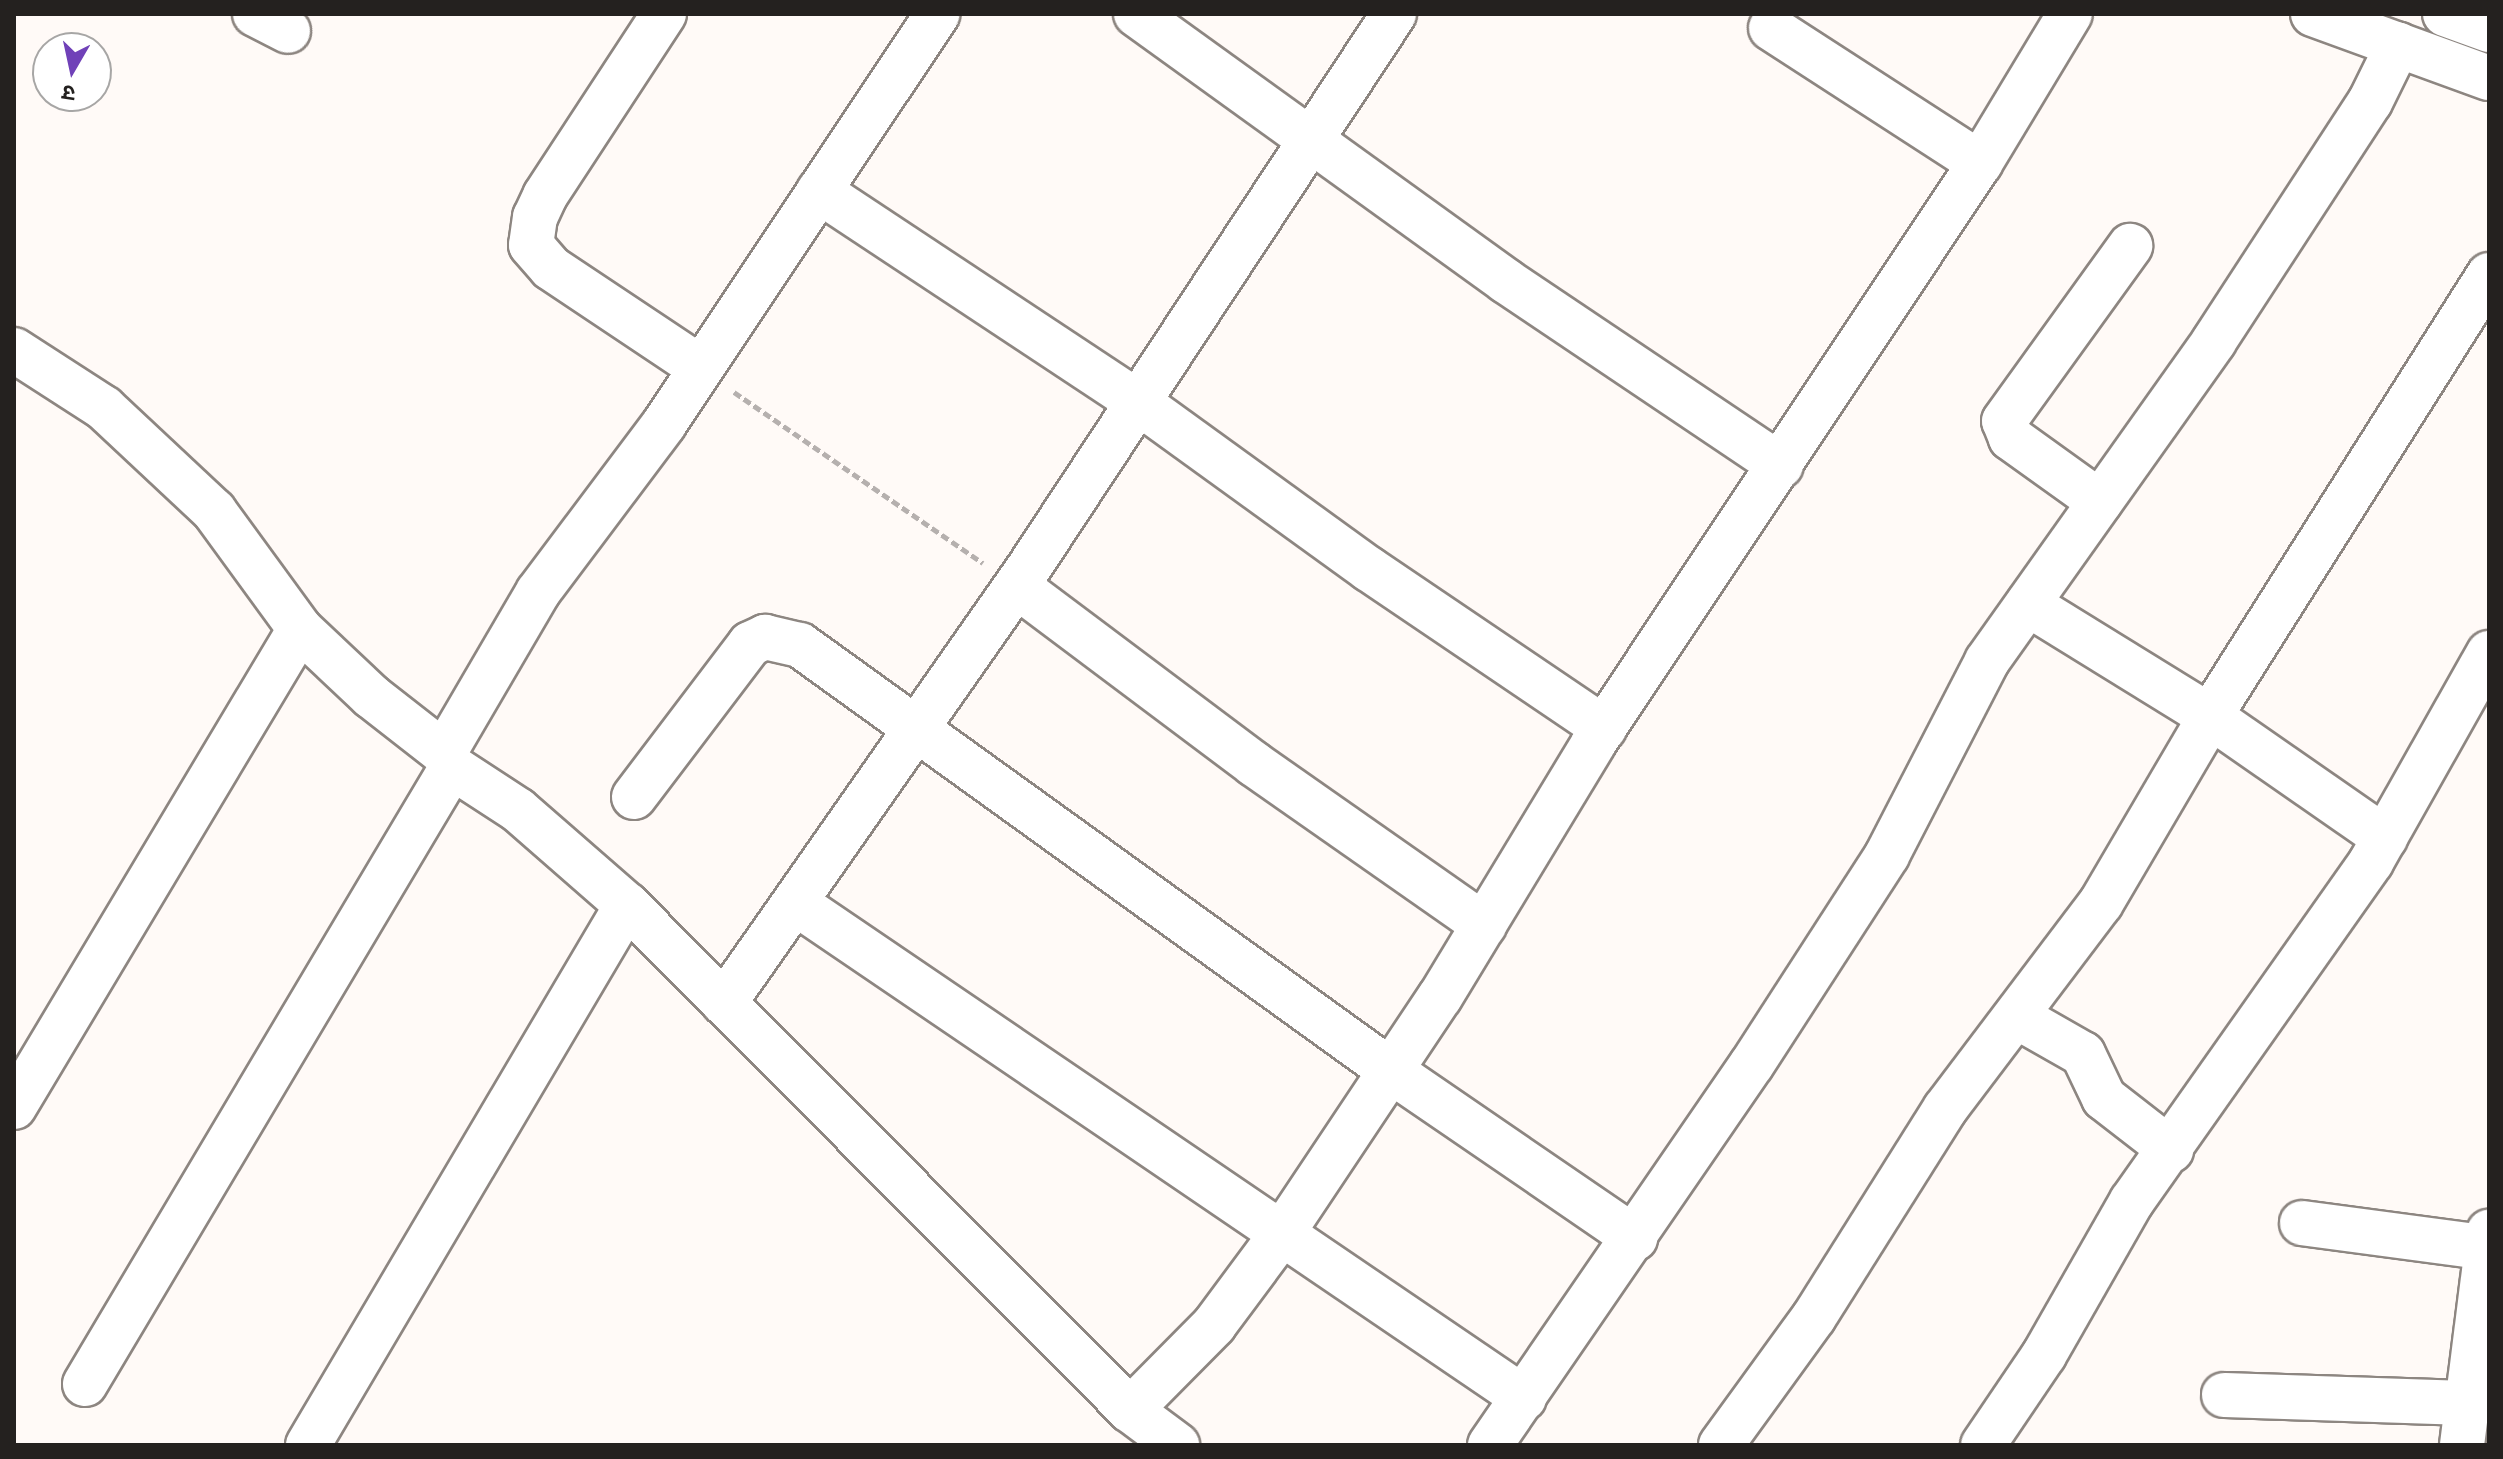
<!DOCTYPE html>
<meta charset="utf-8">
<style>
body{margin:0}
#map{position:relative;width:2503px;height:1459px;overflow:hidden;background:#fffaf7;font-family:Lora,"Noto Sans Devanagari",serif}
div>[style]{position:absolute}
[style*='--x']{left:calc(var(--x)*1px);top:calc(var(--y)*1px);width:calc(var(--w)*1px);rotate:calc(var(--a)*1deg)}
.path>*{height:5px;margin-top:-2.5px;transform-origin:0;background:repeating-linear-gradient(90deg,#b5b0ae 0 8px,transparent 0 12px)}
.roads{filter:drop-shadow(2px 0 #8d8681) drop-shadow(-2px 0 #8d8681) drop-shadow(0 2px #8d8681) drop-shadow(0 -2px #8d8681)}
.minor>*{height:44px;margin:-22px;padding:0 22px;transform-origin:22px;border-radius:22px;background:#fff}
.major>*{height:44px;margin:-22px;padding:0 22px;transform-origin:22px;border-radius:22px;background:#fff}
span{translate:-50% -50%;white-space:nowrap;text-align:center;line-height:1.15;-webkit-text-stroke:8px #fff;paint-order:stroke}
.frame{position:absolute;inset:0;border:16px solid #24211f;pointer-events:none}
.north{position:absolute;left:32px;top:32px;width:80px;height:80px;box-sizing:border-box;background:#fff;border:2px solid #a7a6a5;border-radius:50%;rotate:189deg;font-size:22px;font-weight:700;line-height:32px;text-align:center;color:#24211f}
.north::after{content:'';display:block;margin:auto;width:28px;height:36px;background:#7041b8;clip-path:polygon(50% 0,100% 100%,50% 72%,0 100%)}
</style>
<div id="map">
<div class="path">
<div style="--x:734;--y:392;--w:302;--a:34.5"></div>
</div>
<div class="roads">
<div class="minor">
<div style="--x:255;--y:14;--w:37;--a:27"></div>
<div style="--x:664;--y:14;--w:217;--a:123.2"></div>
<div style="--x:545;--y:196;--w:23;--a:115"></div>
<div style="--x:535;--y:217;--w:28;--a:98"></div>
<div style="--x:531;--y:245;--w:30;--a:49"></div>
<div style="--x:551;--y:268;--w:180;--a:33.7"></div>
<div style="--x:1136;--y:14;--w:456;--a:35.8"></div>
<div style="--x:1506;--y:281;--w:331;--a:33.9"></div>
<div style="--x:1771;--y:28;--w:249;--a:32.9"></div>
<div style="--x:819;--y:191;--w:382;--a:33.5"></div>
<div style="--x:1138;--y:402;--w:285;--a:35.9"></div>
<div style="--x:1369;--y:569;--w:284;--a:34.1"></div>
<div style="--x:14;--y:350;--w:107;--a:32.8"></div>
<div style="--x:104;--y:408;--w:151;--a:43.1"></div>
<div style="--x:214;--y:511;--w:146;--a:53.9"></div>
<div style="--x:300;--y:629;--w:98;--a:43.3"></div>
<div style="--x:371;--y:696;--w:93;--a:38"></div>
<div style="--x:444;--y:753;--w:16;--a:60"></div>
<div style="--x:452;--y:767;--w:79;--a:33.1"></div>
<div style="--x:518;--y:810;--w:145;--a:41.1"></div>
<div style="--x:627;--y:905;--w:713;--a:45.11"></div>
<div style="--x:1130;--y:1410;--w:59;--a:36.7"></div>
<div style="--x:2100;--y:502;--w:110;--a:-144.3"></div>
<div style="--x:2011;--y:438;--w:18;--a:-112"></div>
<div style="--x:2004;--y:421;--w:216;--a:-54.2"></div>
<div style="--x:1017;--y:586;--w:296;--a:36.9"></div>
<div style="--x:1254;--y:764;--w:281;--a:35"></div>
<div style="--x:2028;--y:604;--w:215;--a:31.7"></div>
<div style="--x:2211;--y:717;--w:212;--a:34.8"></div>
<div style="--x:444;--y:753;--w:186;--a:-59.7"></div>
<div style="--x:538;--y:592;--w:210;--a:-53.1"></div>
<div style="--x:664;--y:424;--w:493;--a:-56.3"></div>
<div style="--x:634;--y:797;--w:192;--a:-52.8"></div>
<div style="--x:750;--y:644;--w:17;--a:-25"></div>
<div style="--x:765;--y:637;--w:36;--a:13"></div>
<div style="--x:800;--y:645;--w:729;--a:35.78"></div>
<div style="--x:1391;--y:1071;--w:296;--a:34.4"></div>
<div style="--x:797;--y:904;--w:879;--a:34.2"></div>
<div style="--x:724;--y:1003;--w:530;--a:-54.99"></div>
<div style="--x:1028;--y:569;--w:665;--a:-56.6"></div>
<div style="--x:2016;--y:1016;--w:77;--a:29.6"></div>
<div style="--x:2083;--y:1054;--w:49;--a:64.5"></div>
<div style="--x:2104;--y:1098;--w:85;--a:37.8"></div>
<div style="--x:14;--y:1107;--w:557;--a:-59.11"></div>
<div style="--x:2302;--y:1223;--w:189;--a:7.6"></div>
<div style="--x:85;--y:1384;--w:718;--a:-59.26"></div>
<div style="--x:2224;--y:1395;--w:243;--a:1.9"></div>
<div style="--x:1130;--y:1410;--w:120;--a:-45.3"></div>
<div style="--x:1214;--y:1325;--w:116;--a:-53.4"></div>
<div style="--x:1283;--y:1232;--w:283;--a:-56.3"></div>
<div style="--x:1440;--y:997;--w:296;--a:-58.8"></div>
<div style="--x:1593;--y:744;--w:698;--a:-56.33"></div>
<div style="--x:1980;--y:163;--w:174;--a:-58.9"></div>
<div style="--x:308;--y:1445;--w:627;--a:-59.43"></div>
<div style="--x:1490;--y:1445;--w:462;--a:-55.5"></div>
<div style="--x:1752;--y:1064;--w:249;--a:-57.1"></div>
<div style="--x:1887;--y:855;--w:218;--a:-62.7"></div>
<div style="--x:1987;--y:661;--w:392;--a:-54.6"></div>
<div style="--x:2214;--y:341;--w:285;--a:-56.9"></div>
<div style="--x:2370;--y:102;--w:64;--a:-63.8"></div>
<div style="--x:1721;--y:1445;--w:158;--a:-54"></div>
<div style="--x:1814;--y:1317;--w:246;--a:-57.8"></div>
<div style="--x:1945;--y:1109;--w:258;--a:-52.9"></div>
<div style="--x:2101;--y:903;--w:235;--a:-59.6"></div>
<div style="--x:2220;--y:700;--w:503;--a:-57.67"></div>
<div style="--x:1983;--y:1445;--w:109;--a:-55.9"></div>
<div style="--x:2044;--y:1355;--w:177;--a:-60.3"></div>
<div style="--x:2132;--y:1201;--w:415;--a:-54.8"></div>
<div style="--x:2371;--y:862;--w:240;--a:-60.6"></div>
<div style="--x:2462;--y:1445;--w:215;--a:-82.8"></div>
</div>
<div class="major">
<div style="--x:2313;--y:14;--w:187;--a:20"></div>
<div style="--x:2445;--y:14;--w:47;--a:20"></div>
</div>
</div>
<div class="frame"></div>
<div class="north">उ</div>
</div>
